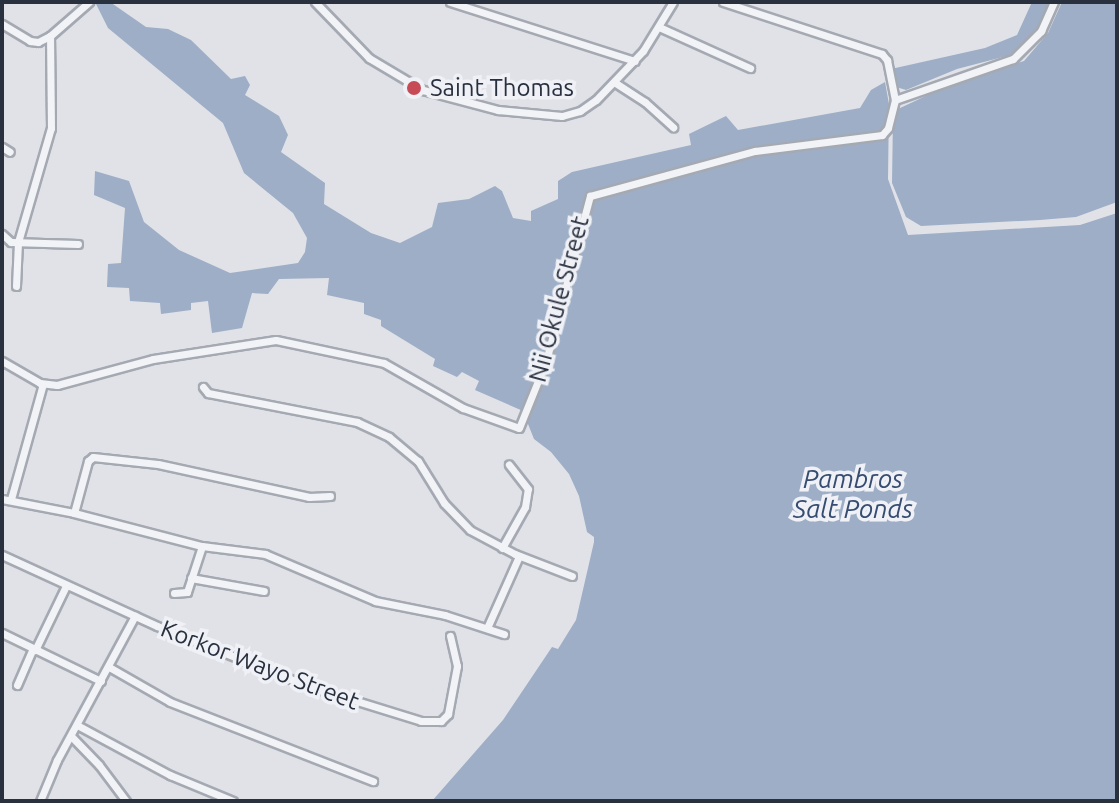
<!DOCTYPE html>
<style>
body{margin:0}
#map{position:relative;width:1119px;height:803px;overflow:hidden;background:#e0e2e8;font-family:Ubuntu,sans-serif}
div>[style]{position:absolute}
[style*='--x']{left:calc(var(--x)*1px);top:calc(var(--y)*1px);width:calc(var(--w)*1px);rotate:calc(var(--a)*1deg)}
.water>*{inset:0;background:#9daec6}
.roads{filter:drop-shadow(2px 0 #a5a9b2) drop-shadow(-2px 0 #a5a9b2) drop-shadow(0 2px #a5a9b2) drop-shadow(0 -2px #a5a9b2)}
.minor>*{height:7px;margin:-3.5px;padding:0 3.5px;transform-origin:3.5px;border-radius:3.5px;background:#f2f3f6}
.dots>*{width:22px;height:22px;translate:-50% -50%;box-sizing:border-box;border:4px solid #eff1f6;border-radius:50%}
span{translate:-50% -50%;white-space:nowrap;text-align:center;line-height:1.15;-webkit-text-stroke:7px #eff1f6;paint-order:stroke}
.poi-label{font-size:24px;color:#29303e}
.left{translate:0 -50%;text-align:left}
.street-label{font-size:24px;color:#29303e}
.water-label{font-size:26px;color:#364c70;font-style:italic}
.frame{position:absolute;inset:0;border:4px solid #29303e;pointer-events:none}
</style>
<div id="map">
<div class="water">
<div style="clip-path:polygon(95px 2px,110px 2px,146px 27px,168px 29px,191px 40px,231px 79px,245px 76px,250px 85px,245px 95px,279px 116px,288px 135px,281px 152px,325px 183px,324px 204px,371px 233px,400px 243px,432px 227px,438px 203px,469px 199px,495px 186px,502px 191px,513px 218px,531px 221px,531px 211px,558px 199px,558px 181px,572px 172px,691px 145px,689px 134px,726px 116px,738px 130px,860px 108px,871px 90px,885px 82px,889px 104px,888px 179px,908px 235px,1080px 225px,1117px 213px,1117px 801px,432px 801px,503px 720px,552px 647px,558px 649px,576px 620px,594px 542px,594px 537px,587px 532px,579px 496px,569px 474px,551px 452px,534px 439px,528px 424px,520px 421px,523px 411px,475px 390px,479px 381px,462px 372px,457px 377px,433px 366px,435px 359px,381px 326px,381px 320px,364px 314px,364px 303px,327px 295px,329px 278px,279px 279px,268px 294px,252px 293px,242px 328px,212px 333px,208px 301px,191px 303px,191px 310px,161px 314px,160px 303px,130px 301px,129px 288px,107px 287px,108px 264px,121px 263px,125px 208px,94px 195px,95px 171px,129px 181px,144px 222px,179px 250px,230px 273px,298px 263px,305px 252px,307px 238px,293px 213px,244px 173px,223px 123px,108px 28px)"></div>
<div style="clip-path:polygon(1032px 2px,1051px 2px,1042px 22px,1018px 53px,957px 69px,906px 90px,893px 86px,891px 69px,985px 48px,1017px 35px)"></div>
<div style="clip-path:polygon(1062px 2px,1117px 2px,1117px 202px,1076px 217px,1040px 220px,921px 226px,906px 217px,892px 183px,893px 117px,898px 109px,947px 86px,1024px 61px,1048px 33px)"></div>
</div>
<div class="roads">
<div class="minor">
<div style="--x:315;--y:2;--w:78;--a:46"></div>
<div style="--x:369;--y:58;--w:63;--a:30.7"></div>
<div style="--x:423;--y:90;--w:78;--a:14.9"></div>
<div style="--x:498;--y:110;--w:64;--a:5.4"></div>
<div style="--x:562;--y:116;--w:19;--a:-16"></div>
<div style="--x:580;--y:111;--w:19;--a:-35"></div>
<div style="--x:596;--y:100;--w:68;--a:-46.2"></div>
<div style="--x:643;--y:51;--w:57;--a:-58.5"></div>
<div style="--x:450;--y:2;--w:194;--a:17.7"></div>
<div style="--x:723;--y:2;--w:167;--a:18.1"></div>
<div style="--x:882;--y:54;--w:8;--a:50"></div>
<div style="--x:887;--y:60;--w:41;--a:78.7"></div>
<div style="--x:2;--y:24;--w:33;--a:31"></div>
<div style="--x:30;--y:41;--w:8;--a:7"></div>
<div style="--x:38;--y:42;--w:13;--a:-27"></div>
<div style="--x:50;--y:36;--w:52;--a:-41.1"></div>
<div style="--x:659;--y:27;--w:100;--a:24.3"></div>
<div style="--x:614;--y:82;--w:37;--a:33"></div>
<div style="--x:645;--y:102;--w:38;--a:42"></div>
<div style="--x:2;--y:147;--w:9;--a:32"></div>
<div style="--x:2;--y:234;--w:12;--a:42"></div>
<div style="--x:11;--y:242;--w:67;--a:1.7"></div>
<div style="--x:16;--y:286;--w:44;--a:-87.4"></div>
<div style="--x:18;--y:242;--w:119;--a:-73.9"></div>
<div style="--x:51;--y:128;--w:92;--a:-90.6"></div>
<div style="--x:2;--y:361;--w:44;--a:30.1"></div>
<div style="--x:40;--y:383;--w:17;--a:7"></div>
<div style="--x:57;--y:385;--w:99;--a:-15.2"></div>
<div style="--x:153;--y:359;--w:124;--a:-8.8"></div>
<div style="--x:276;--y:340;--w:110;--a:12"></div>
<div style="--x:384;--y:363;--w:91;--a:29.7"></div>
<div style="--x:463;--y:408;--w:59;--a:19.7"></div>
<div style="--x:519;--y:428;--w:72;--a:-68.1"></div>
<div style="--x:546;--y:361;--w:171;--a:-75.1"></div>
<div style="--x:590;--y:196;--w:171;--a:-15.3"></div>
<div style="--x:755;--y:151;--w:128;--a:-7.2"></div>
<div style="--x:882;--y:135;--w:9;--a:-49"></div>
<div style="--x:888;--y:128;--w:29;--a:-76"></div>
<div style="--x:895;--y:100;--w:125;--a:-19.2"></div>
<div style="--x:1013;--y:59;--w:40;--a:-45"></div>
<div style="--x:1041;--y:31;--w:32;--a:-66"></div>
<div style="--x:203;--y:387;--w:8;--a:50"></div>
<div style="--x:208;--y:393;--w:152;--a:11"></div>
<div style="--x:357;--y:422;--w:35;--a:25"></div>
<div style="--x:389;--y:437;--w:38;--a:40"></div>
<div style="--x:418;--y:461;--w:49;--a:58.2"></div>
<div style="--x:444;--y:503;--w:37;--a:46"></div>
<div style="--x:470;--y:530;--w:51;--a:28.1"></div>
<div style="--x:515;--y:554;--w:61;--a:21.1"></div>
<div style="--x:2;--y:499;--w:73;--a:11"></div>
<div style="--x:74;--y:513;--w:132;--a:14.5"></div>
<div style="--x:202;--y:546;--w:64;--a:7.2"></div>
<div style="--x:265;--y:554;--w:120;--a:23.1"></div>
<div style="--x:375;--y:601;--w:71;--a:11.3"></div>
<div style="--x:445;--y:615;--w:62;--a:17.9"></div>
<div style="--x:11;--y:499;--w:119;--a:-74.5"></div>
<div style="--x:74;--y:513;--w:54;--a:-74.9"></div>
<div style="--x:88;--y:461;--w:6;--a:-39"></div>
<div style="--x:93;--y:457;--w:65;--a:6.1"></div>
<div style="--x:158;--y:464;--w:155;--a:12.3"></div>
<div style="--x:309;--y:497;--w:21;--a:-3"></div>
<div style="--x:502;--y:548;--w:47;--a:-60.7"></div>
<div style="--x:525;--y:507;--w:18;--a:-81"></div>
<div style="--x:528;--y:489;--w:31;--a:-128"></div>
<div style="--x:2;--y:555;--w:170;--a:24.6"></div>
<div style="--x:157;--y:626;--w:159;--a:21.7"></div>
<div style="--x:305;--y:685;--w:121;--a:17.2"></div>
<div style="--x:421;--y:721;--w:20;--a:0"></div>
<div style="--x:441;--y:721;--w:10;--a:-45"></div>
<div style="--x:448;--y:714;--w:49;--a:-79.4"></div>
<div style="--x:457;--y:666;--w:31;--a:-103"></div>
<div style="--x:191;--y:578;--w:74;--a:10.1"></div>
<div style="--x:174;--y:593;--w:13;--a:-4"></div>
<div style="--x:187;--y:592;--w:48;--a:-71.9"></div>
<div style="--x:487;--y:628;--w:79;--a:-66"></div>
<div style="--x:2;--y:633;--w:110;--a:25.9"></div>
<div style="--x:35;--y:650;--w:71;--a:-64.2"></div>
<div style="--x:109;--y:667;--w:70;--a:29.8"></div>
<div style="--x:170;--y:702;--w:218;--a:21.3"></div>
<div style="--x:17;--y:685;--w:40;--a:-66.6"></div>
<div style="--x:77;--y:725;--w:106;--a:28.3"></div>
<div style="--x:170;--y:775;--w:68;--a:22.4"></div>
<div style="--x:71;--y:736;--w:40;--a:46"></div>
<div style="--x:99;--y:765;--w:45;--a:53.1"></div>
<div style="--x:40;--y:801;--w:44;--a:-67.5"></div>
<div style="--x:57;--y:760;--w:164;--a:-61.6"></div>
</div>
</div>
<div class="dots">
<div style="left:414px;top:88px;background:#c64b56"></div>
</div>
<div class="poi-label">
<span class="left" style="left:430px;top:88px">Saint Thomas</span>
</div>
<div class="street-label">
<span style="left:559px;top:299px;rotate:-75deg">Nii Okule Street</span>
<span style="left:260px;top:665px;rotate:21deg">Korkor Wayo Street</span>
</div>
<div class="water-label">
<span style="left:853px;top:494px">Pambros<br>Salt Ponds</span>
</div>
<div class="frame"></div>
</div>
